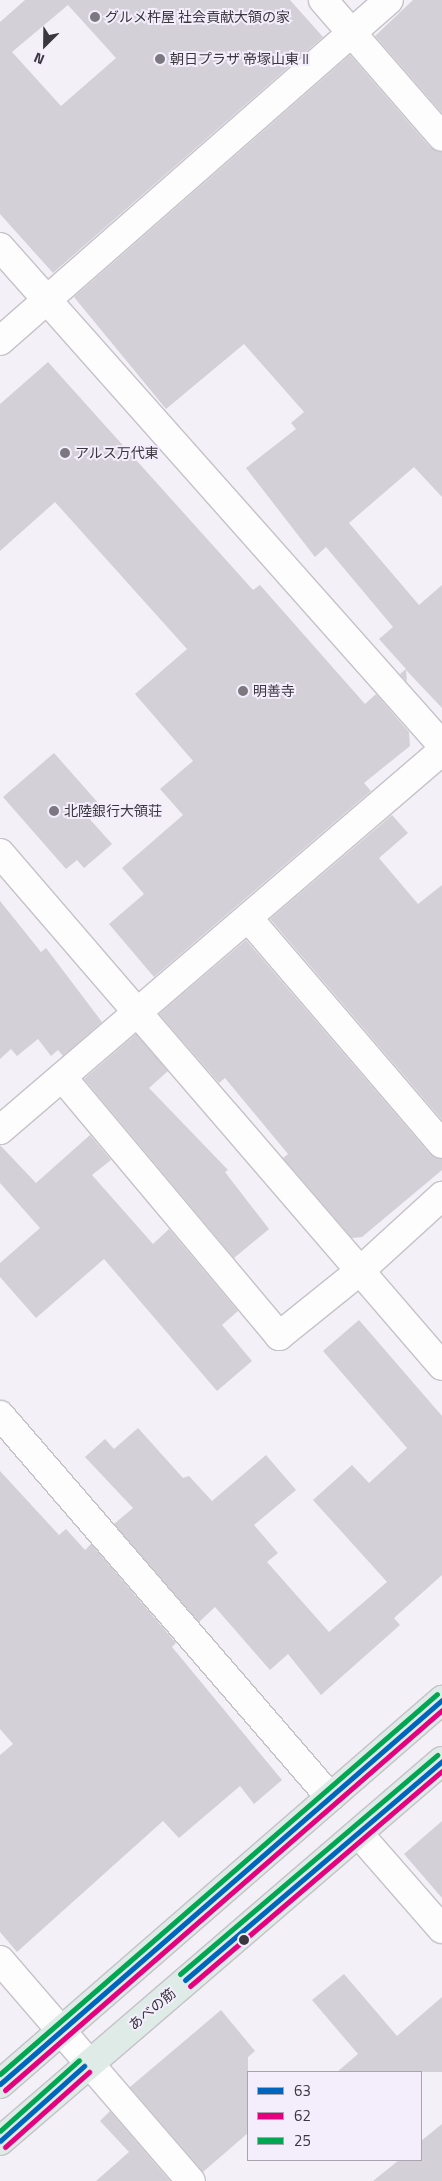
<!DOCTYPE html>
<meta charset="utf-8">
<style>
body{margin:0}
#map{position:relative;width:442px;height:2181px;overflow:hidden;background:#f4f0f8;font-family:"Titillium Web","Noto Sans JP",sans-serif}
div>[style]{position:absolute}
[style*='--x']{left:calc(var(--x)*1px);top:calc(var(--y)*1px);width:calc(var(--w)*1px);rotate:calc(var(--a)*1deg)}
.building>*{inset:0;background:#d3d0d7}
.roads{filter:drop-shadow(1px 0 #c5c2c8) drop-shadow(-1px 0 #c5c2c8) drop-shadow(0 1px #c5c2c8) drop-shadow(0 -1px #c5c2c8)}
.minor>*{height:28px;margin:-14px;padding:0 14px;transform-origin:14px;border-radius:14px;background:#fdfdfe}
.major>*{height:28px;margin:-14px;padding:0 14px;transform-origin:14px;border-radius:14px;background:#dfebe6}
.bus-1>*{height:5px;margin:-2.5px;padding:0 2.5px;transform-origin:2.5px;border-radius:2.5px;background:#0065bd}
.bus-2>*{height:5px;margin:-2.5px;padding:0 2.5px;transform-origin:2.5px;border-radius:2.5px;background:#e5007d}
.bus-3>*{height:5px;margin:-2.5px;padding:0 2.5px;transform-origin:2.5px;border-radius:2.5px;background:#00a651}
.dots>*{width:14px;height:14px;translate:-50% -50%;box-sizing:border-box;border:2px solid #f3edfc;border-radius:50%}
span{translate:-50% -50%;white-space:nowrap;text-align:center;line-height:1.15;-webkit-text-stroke:4px #f3edfc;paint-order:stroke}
.poi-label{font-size:14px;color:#3a373e}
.left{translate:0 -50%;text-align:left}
.street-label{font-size:14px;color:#3a373e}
.legend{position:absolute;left:247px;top:2071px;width:175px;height:90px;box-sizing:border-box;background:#f3edfc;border:1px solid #a9a4b0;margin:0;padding:6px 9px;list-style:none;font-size:15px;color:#3a373e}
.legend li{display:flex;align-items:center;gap:10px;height:25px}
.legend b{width:25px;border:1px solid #a9a4b0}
.north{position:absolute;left:20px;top:20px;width:50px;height:50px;-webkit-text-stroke:4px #f3edfc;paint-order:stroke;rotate:203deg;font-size:14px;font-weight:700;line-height:20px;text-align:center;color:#3a373e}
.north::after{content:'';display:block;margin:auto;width:18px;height:22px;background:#3a373e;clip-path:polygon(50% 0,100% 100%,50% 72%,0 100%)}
</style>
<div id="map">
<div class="building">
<div style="clip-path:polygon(evenodd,25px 0,290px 0,323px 37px,53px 273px,0 214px,0 22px,25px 0,68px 5px,116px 58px,61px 106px,12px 52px,68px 5px)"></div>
<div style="clip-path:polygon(413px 0,442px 0,442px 113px,375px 36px)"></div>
<div style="clip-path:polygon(350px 55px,430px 147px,442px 152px,442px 497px,414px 467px,349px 523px,419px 605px,442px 585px,442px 708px,406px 670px,407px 682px,400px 674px,406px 669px,379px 639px,393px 627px,326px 547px,315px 557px,246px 468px,296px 429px,291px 423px,304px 412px,244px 344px,166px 409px,74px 297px)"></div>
<div style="clip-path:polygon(48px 362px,253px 590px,260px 585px,365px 704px,376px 694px,409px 732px,410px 746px,364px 783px,371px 791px,154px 977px,109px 924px,144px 894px,122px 868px,183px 815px,160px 789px,193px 761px,135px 694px,187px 649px,55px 502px,0 551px,0 404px)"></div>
<div style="clip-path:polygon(54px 753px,100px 805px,87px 816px,112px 844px,84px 868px,77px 860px,66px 869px,3px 797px)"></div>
<div style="clip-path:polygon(392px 815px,408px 833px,379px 858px,418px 904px,442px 885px,442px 1120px,270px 919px)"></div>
<div style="clip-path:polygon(0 901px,41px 952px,46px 948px,102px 1022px,63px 1056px,58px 1050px,51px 1056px,38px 1039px,17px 1056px,11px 1049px,0 1059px)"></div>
<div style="clip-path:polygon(246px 940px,430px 1154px,442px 1159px,442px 1170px,362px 1237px,352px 1238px,283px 1158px,288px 1154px,225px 1078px,219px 1083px,159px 1014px)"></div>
<div style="clip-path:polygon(136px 1034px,168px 1071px,149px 1088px,228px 1170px,225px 1172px,269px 1229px,234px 1258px,84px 1079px)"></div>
<div style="clip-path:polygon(90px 1135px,111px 1160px,92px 1175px,153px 1244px,169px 1229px,238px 1311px,222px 1325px,252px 1361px,217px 1391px,104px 1259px,36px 1318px,0 1277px,0 1263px,40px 1228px,0 1183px,0 1145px,36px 1183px)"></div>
<div style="clip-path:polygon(359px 1320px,442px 1416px,442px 1575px,394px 1618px,400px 1625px,321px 1695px,288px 1654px,270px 1670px,215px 1607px,199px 1622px,114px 1524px,133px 1508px,85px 1457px,105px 1439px,114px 1449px,138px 1428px,183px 1478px,189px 1476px,212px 1501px,266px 1455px,296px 1490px,254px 1525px,278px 1553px,267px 1562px,329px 1632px,387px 1582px,313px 1500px,352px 1465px,369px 1483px,407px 1448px,323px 1351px)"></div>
<div style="clip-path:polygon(0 1471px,59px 1535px,66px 1529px,85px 1550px,91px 1544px,176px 1643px,172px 1647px,282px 1780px,254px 1804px,240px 1786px,179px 1838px,163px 1821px,17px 1952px,0 1932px,0 1755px,13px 1744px,0 1729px)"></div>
<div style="clip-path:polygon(442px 1821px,442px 1898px,404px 1854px)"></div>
<div style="clip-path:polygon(344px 1974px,397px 2036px,442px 1997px,442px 2072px,337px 2072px,358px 2054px,312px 2000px)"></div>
<div style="clip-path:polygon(221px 2010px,255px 2051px,248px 2057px,248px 2133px,203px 2172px,130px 2087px)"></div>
<div style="clip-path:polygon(110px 2111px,170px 2181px,96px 2181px,129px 2152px,100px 2121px)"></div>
<div style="clip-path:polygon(442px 2124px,442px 2181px,373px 2181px,399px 2160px,421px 2160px,421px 2141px)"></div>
</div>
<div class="roads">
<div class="minor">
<div style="--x:323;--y:0;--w:181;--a:49"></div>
<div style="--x:0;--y:247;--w:666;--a:48.41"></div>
<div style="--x:0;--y:341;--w:517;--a:-41.24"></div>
<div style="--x:0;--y:853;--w:677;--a:49.25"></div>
<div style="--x:249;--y:919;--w:296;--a:49.4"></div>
<div style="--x:62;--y:1077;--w:338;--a:50"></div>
<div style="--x:279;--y:1336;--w:105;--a:-38.8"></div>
<div style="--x:361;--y:1270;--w:110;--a:-42.4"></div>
<div style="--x:0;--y:1130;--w:582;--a:-40.61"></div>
<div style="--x:0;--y:1415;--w:505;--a:49.18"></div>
<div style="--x:359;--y:1834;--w:126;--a:48.9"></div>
<div style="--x:0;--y:1960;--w:292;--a:49.2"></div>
</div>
<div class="major">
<div style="--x:0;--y:2084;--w:586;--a:-40.98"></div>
<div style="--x:0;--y:2141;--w:583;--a:-40.69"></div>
</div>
</div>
<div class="bus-1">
<div style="--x:185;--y:1980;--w:338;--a:-40.4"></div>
<div style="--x:0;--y:2084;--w:586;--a:-40.98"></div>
<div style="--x:0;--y:2141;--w:113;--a:-41.8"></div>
</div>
<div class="bus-2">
<div style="--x:190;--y:1986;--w:331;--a:-40.5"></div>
<div style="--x:5;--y:2090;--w:579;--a:-41.01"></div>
<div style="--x:5;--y:2147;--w:113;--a:-41.8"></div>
</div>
<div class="bus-3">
<div style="--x:180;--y:1974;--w:338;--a:-40.4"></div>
<div style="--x:0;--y:2074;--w:579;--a:-41.01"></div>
<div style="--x:0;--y:2131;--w:106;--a:-41.9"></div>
</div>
<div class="dots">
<div style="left:95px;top:17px;background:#7b787f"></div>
<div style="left:160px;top:59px;background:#7b787f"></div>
<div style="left:65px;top:453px;background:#7b787f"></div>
<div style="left:243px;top:691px;background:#7b787f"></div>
<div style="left:54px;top:811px;background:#7b787f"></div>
<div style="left:244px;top:1940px;background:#3a373e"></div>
</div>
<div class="poi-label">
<span class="left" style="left:105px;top:17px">グルメ杵屋 社会貢献大領の家</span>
<span class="left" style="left:170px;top:59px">朝日プラザ 帝塚山東 II</span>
<span class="left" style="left:75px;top:453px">アルス万代東</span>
<span class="left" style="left:253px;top:691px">明善寺</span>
<span class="left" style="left:64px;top:811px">北陸銀行大領荘</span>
</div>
<div class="street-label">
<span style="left:152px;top:2009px;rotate:-40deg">あべの筋</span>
</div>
<ul class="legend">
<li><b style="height:6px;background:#0065bd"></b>63</li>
<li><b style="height:6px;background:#e5007d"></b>62</li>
<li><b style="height:6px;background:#00a651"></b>25</li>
</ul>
<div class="north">N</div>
</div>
